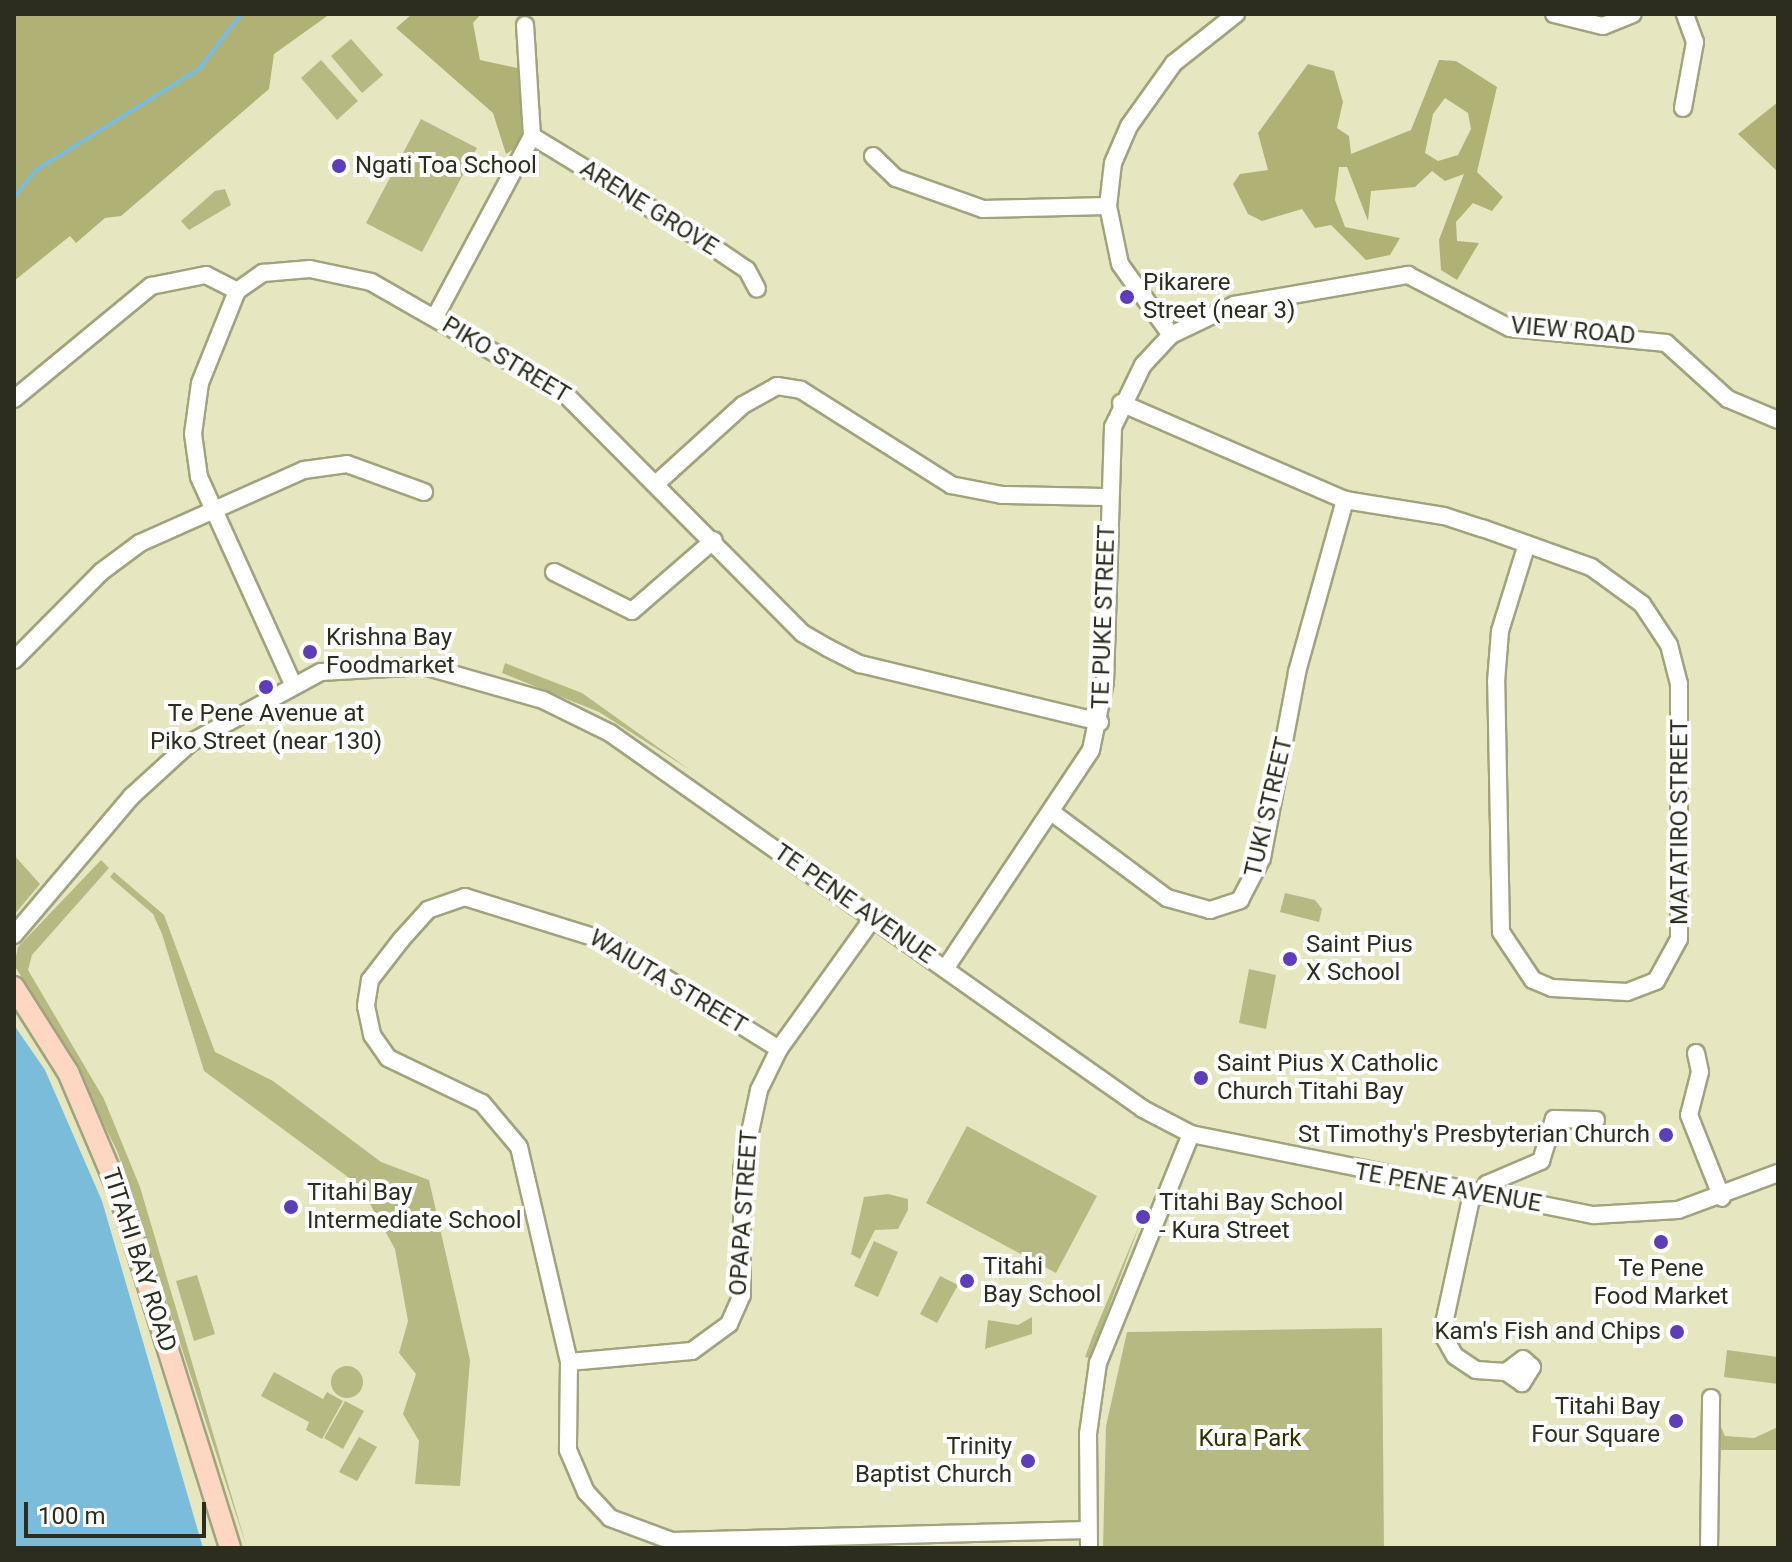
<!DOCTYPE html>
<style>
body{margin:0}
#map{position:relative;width:1792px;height:1562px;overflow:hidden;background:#e6e7c1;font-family:Roboto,sans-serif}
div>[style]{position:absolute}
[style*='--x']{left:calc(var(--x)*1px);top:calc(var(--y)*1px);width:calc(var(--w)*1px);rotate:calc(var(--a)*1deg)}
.green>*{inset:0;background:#b7b982}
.round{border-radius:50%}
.forest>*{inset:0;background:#afb175}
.water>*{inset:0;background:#7bbcdb}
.stream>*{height:4px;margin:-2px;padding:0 2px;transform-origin:2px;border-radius:2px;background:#7bbcdb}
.roads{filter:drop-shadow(2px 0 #a1a37e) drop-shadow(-2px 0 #a1a37e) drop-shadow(0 2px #a1a37e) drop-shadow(0 -2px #a1a37e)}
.minor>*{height:16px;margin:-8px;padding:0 8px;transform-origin:8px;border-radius:8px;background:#fff}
.major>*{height:20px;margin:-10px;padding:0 10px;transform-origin:10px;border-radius:10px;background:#fed7c2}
.dots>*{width:22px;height:22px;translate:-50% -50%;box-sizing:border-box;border:4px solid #fff;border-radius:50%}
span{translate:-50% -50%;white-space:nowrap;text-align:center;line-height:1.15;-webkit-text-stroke:8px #fff;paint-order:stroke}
.poi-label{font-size:24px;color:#2c2d1e}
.left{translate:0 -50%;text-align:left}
.right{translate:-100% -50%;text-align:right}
.street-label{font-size:24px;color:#2c2d1e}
.park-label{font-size:24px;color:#2f2f00}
.frame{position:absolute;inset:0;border:16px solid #2c2d1e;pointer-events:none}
.scale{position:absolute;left:24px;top:1502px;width:182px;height:36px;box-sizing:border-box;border:4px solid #2c2d1e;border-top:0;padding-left:10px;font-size:24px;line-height:28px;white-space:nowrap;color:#2c2d1e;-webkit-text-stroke:6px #fff;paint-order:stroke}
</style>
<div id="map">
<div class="green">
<div style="clip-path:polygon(351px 39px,383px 75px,362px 93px,331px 56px)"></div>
<div style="clip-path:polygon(321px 60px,358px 101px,337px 120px,301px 78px)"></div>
<div style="clip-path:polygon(421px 119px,477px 148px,422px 252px,366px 223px)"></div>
<div style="clip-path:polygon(215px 191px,225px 189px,231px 205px,189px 230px,181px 221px)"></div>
<div style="clip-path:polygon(505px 663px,582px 693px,690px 770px,599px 712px,502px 673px)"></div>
<div style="clip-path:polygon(14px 855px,40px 884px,14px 915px)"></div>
<div style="clip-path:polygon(101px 860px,109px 868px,32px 955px,28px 970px,104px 1099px,140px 1187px,247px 1548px,118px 1153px,65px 1045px,14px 965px,18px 947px)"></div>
<div style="clip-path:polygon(114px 872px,164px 915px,215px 1052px,273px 1081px,381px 1162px,429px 1180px,470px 1360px,460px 1486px,415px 1484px,419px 1441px,403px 1414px,416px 1374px,399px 1353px,408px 1321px,395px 1249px,360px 1186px,204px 1071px,162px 934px,153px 914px,110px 877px)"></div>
<div style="clip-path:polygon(1285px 893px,1315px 900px,1322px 909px,1319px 922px,1280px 912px)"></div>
<div style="clip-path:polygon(1249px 969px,1276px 975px,1266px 1029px,1239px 1023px)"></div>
<div style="clip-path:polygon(967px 1126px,1097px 1196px,1056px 1273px,926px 1203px)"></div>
<div style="clip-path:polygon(888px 1194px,908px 1199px,908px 1210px,898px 1229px,875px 1230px,860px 1259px,851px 1254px,864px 1197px)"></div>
<div style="clip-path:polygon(1141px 1221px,1090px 1358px,1085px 1357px,1093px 1335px)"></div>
<div style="clip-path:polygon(874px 1241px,898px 1252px,878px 1297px,854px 1286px)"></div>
<div style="clip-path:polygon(197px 1275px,215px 1334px,194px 1341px,176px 1281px)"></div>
<div style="clip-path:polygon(940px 1276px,958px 1285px,937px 1323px,920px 1314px)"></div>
<div style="clip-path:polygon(1032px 1317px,1032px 1334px,985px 1349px,988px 1320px,1018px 1325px)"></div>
<div style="clip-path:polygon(1382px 1328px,1384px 1548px,1103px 1548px,1106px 1426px,1127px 1332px)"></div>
<div style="clip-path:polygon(1727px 1350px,1778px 1357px,1778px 1384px,1724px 1377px)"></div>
<div class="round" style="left:331px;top:1366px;width:32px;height:32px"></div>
<div style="clip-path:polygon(274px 1372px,323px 1399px,327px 1392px,343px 1401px,322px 1439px,306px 1430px,309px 1422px,261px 1396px)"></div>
<div style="clip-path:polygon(345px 1401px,364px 1411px,343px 1449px,324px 1438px)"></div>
<div style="clip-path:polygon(1721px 1427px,1725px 1436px,1754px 1438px,1778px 1427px,1778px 1450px,1721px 1450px)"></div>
<div style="clip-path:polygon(359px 1437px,377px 1447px,357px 1481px,339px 1472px)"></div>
</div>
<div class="forest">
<div style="clip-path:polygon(14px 14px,330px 14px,274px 54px,269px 89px,121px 216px,105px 218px,76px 243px,70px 236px,14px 281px)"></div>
<div style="clip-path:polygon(412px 14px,481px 14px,473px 23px,480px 60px,522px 69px,522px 133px,515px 148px,506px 154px,493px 113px,396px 28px)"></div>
<div style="clip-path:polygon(evenodd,1439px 60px,1456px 61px,1497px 87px,1477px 172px,1503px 197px,1492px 211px,1473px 203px,1456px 222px,1457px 241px,1479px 243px,1457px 280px,1441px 270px,1439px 240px,1464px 174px,1445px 181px,1432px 171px,1415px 187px,1371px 191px,1368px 221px,1347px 167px,1339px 167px,1335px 200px,1345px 227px,1400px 238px,1390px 255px,1366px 260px,1331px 225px,1315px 228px,1302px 209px,1262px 221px,1248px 214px,1233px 184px,1240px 174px,1268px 170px,1258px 133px,1308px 64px,1334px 71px,1343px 102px,1337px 128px,1349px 136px,1351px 154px,1411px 130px,1439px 60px,1445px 98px,1468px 113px,1471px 129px,1458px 155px,1438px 161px,1425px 153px,1433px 114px,1445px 98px)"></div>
<div style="clip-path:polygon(1778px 102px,1778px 172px,1738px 134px)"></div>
</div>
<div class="water">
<div style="clip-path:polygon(14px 1025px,45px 1070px,102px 1201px,203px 1548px,14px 1548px)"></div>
</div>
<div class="stream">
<div style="--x:14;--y:197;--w:35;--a:-51"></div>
<div style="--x:36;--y:170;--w:192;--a:-31.8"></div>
<div style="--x:199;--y:69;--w:69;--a:-52.6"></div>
</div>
<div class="roads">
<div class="minor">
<div style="--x:1554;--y:14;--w:50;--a:13.8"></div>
<div style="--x:1603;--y:26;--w:32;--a:-22"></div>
<div style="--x:1683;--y:108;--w:67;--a:-79.7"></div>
<div style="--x:1695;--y:42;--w:30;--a:-110"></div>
<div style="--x:532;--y:136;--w:205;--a:31.4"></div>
<div style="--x:707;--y:243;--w:48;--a:34"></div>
<div style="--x:747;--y:270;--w:21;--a:62"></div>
<div style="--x:873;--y:156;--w:32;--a:44"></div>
<div style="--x:896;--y:178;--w:92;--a:19.6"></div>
<div style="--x:983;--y:209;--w:125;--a:-1.4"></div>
<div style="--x:435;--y:317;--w:205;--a:-61.8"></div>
<div style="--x:532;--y:136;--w:111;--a:-93.6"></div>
<div style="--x:1171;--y:335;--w:87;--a:-125.7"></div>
<div style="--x:1120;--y:264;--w:59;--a:-101.7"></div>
<div style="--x:1108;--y:206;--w:43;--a:-83.4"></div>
<div style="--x:1113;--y:163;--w:40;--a:-66.6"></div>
<div style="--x:1129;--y:126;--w:77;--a:-54.5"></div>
<div style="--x:1174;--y:63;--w:79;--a:-38.3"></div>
<div style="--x:14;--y:399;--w:178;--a:-39.5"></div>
<div style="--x:151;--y:286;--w:56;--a:-11.3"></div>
<div style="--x:206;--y:275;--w:35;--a:27"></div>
<div style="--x:1121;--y:403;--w:244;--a:23.4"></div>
<div style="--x:1345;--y:500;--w:100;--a:9.2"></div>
<div style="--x:1444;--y:516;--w:40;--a:18"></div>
<div style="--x:1482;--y:528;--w:116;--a:19.7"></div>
<div style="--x:1591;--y:567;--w:63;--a:36"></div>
<div style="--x:1642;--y:604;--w:49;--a:56.6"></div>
<div style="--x:1669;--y:645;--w:40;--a:75.6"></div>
<div style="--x:1679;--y:684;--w:255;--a:90"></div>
<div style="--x:1679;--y:939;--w:48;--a:118.7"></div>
<div style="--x:1656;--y:981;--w:31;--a:159"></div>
<div style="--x:1627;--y:992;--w:75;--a:-176.9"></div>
<div style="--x:1552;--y:988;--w:21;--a:-157"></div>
<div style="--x:1533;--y:980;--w:58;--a:-123.7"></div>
<div style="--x:1501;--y:932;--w:250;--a:-91.1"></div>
<div style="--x:1496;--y:682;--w:51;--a:-85.5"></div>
<div style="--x:1500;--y:631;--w:91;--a:-72.8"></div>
<div style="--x:658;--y:482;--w:115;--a:-42.2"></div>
<div style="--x:743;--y:405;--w:39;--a:-29"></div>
<div style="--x:777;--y:386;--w:24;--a:9"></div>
<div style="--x:801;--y:390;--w:178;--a:32.3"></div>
<div style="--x:951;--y:485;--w:52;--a:11.1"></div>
<div style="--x:1002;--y:495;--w:106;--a:1.1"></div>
<div style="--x:554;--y:572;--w:87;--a:26.6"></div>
<div style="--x:632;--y:611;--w:108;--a:-40.9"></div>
<div style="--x:14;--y:660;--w:124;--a:-45.3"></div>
<div style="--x:101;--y:572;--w:49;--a:-36.6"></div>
<div style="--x:140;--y:543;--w:180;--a:-24"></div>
<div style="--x:304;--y:470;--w:43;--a:-7.9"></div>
<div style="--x:347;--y:464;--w:82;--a:20"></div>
<div style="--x:292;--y:682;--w:225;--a:-114.4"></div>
<div style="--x:199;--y:477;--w:43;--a:-97.9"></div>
<div style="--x:193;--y:434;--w:51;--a:-82.2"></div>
<div style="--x:200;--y:383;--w:99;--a:-68.1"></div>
<div style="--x:237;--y:291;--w:32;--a:-35"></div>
<div style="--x:263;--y:273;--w:47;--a:-4.9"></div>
<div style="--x:310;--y:269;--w:62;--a:12"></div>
<div style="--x:371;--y:282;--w:221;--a:29.8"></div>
<div style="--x:563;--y:392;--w:339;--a:45.2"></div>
<div style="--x:802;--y:633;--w:30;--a:30"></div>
<div style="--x:828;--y:648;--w:36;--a:27"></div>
<div style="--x:860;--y:664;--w:247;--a:13.6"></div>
<div style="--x:1054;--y:814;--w:141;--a:36.6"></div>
<div style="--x:1167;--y:898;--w:45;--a:15.6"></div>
<div style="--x:1210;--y:910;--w:32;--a:-18"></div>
<div style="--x:1240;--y:900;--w:47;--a:-62.4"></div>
<div style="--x:1262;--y:858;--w:189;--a:-79.3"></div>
<div style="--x:1297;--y:672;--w:179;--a:-74.4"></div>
<div style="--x:14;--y:935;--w:182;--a:-49.7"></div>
<div style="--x:132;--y:796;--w:79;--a:-42.4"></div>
<div style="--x:190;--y:743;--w:149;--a:-28.5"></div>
<div style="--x:321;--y:672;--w:103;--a:-3.3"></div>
<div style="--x:424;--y:666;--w:124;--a:15.9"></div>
<div style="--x:543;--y:700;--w:75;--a:26.2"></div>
<div style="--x:610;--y:733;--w:652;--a:35.2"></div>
<div style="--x:1143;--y:1109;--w:54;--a:27.5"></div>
<div style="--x:1191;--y:1134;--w:411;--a:11.4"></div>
<div style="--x:1594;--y:1215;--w:84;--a:-3.4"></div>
<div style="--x:1678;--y:1210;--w:107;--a:-20.3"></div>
<div style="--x:945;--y:969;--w:263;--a:-56.3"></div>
<div style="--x:1091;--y:750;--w:69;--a:-78.4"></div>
<div style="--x:1105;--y:682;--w:255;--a:-88.2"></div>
<div style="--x:1113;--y:427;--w:69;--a:-64.2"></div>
<div style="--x:1143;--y:365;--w:41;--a:-47"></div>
<div style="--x:1171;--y:335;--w:70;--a:-25.5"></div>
<div style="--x:1234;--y:305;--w:177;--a:-9.8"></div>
<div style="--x:1408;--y:275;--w:115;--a:27.5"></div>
<div style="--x:1510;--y:328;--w:157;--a:5.5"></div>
<div style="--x:1666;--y:343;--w:84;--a:42.1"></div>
<div style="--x:1728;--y:399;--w:54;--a:22.8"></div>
<div style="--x:779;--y:1049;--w:204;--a:-148"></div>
<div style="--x:606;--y:941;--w:148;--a:-162.7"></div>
<div style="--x:465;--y:897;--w:39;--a:161"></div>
<div style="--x:428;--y:910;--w:40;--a:132"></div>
<div style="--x:401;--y:940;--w:51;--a:127.8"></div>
<div style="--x:370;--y:980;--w:26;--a:99"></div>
<div style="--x:366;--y:1006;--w:30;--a:78"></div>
<div style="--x:372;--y:1035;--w:28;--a:55"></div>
<div style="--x:388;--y:1058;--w:104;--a:25.6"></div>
<div style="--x:482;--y:1103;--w:57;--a:49.9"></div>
<div style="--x:519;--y:1147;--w:221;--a:76.9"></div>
<div style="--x:569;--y:1362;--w:88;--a:90.7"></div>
<div style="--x:568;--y:1450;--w:46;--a:66.8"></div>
<div style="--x:586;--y:1492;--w:35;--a:47"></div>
<div style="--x:610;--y:1518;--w:66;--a:20.4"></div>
<div style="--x:672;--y:1541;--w:416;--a:-1.5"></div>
<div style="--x:1696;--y:1053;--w:19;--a:78"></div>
<div style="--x:1700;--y:1072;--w:44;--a:104.3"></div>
<div style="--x:1689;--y:1115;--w:89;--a:68.3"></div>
<div style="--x:1472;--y:1194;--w:142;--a:102.2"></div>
<div style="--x:1442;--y:1333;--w:26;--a:61"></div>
<div style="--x:1455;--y:1356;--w:25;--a:34"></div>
<div style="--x:1476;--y:1370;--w:30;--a:4"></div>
<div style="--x:1506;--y:1372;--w:21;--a:-37"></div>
<div style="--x:1523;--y:1359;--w:12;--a:42"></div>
<div style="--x:1532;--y:1367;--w:19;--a:122"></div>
<div style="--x:1522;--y:1383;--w:19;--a:-145"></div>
<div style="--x:1480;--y:1196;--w:14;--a:-60"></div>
<div style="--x:1487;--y:1184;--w:59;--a:-23.1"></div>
<div style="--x:1541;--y:1161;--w:44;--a:-72.8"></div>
<div style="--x:1554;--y:1119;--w:42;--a:1.4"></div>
<div style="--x:569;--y:1362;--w:123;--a:-5.1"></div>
<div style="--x:692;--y:1351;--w:46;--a:-36.1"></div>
<div style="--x:729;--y:1324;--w:32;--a:-66"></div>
<div style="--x:742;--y:1295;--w:125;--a:-90"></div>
<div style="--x:742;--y:1170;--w:82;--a:-78"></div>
<div style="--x:759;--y:1090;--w:46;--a:-64"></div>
<div style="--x:779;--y:1049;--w:161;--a:-54.3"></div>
<div style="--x:1089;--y:1548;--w:114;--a:-90.5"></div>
<div style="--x:1088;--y:1434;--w:72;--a:-82"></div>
<div style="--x:1098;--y:1363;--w:247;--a:-67.9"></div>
<div style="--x:1709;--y:1548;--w:150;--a:-89.2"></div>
</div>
<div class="major">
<div style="--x:14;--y:987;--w:101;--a:57.6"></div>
<div style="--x:68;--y:1072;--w:128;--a:67"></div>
<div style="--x:118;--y:1190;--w:375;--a:72.6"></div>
</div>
</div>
<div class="dots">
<div style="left:339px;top:166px;background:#5d3eb6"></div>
<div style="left:1127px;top:297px;background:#5d3eb6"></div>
<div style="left:310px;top:652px;background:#5d3eb6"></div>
<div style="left:266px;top:687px;background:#5d3eb6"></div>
<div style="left:1290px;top:959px;background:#5d3eb6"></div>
<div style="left:1201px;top:1078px;background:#5d3eb6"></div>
<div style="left:1666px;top:1135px;background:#5d3eb6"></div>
<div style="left:291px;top:1207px;background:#5d3eb6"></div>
<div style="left:1143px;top:1217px;background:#5d3eb6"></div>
<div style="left:1661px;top:1242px;background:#5d3eb6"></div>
<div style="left:967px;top:1281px;background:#5d3eb6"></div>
<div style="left:1677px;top:1332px;background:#5d3eb6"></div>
<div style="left:1676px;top:1421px;background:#5d3eb6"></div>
<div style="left:1028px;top:1461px;background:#5d3eb6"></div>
</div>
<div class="poi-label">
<span class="left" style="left:355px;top:166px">Ngati Toa School</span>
<span class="left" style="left:1143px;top:297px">Pikarere<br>Street (near 3)</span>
<span class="left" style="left:326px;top:652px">Krishna Bay<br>Foodmarket</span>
<span style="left:266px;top:728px">Te Pene Avenue at<br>Piko Street (near 130)</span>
<span class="left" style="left:1306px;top:959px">Saint Pius<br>X School</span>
<span class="left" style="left:1217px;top:1078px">Saint Pius X Catholic<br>Church Titahi Bay</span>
<span class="right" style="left:1650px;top:1135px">St Timothy's Presbyterian Church</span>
<span class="left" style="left:307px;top:1207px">Titahi Bay<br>Intermediate School</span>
<span class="left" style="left:1159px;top:1217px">Titahi Bay School<br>- Kura Street</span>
<span class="left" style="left:983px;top:1281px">Titahi<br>Bay School</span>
<span style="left:1661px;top:1283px">Te Pene<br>Food Market</span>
<span class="right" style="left:1661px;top:1332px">Kam's Fish and Chips</span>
<span class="right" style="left:1660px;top:1421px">Titahi Bay<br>Four Square</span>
<span class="right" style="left:1012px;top:1461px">Trinity<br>Baptist Church</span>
</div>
<div class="street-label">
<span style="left:649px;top:208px;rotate:32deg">ARENE GROVE</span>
<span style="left:1573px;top:331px;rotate:5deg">VIEW ROAD</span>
<span style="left:506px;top:360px;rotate:31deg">PIKO STREET</span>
<span style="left:1104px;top:617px;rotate:-88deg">TE PUKE STREET</span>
<span style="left:1269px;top:807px;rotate:-77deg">TUKI STREET</span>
<span style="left:1680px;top:822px;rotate:-90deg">MATATIRO STREET</span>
<span style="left:854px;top:904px;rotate:35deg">TE PENE AVENUE</span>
<span style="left:668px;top:982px;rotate:31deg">WAIUTA STREET</span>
<span style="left:1448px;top:1188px;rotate:10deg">TE PENE AVENUE</span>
<span style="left:744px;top:1213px;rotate:-86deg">OPAPA STREET</span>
<span style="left:139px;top:1260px;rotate:72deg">TITAHI BAY ROAD</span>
</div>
<div class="park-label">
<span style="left:1250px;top:1439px">Kura Park</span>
</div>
<div class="frame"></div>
<div class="scale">100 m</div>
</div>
